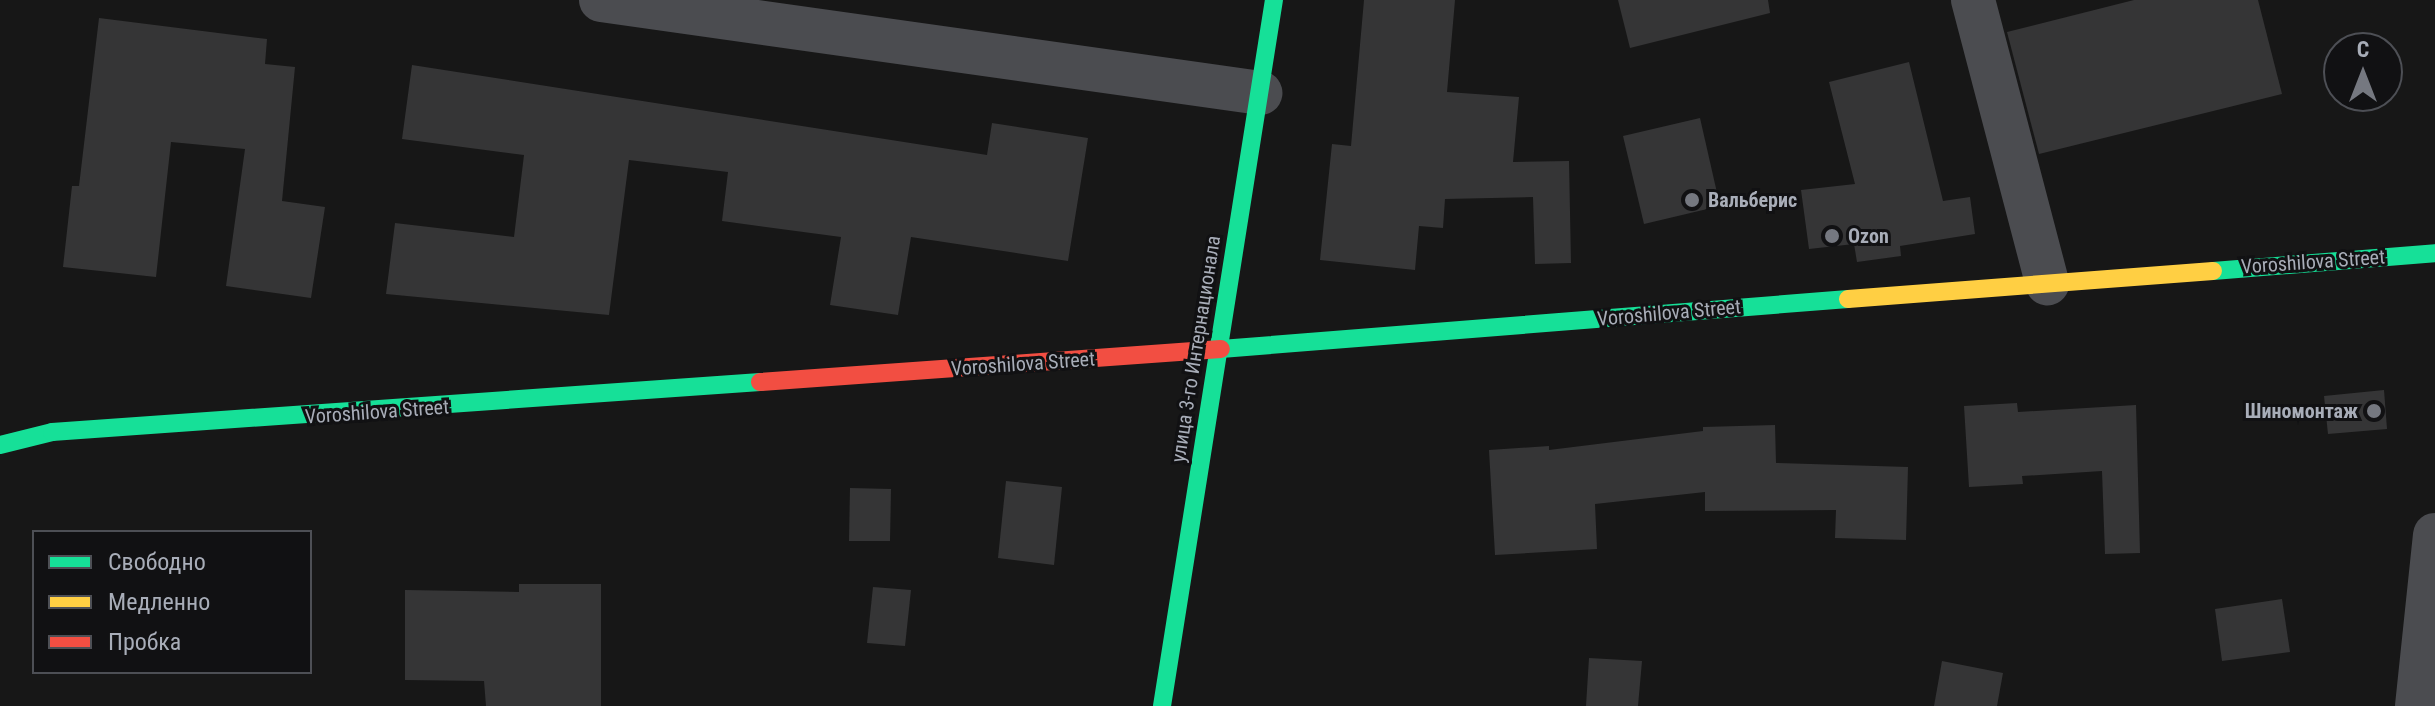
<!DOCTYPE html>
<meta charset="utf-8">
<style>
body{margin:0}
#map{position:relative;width:2435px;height:706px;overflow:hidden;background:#171717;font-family:"Roboto Condensed",sans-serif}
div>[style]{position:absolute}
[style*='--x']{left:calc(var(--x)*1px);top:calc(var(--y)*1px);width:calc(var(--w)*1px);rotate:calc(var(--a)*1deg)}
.building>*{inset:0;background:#353536}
.street>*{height:44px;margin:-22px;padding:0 22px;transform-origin:22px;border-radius:22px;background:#4b4c50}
.fast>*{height:18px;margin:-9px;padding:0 9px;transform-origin:9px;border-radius:9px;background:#16e098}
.slow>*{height:18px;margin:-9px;padding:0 9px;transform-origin:9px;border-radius:9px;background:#ffcf43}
.jam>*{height:18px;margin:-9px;padding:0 9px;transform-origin:9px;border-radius:9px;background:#f24e42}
.dots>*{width:22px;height:22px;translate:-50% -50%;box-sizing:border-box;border:4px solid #111113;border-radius:50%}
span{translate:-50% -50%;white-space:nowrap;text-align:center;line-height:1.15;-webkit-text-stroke:6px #111113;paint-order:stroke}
.poi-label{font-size:20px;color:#a8adb8;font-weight:700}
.left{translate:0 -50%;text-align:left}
.right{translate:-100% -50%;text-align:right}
.street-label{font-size:20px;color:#a8adb8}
.legend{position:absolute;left:32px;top:530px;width:280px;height:144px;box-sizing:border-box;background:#111113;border:2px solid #4d4f55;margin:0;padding:10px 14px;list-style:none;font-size:24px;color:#a8adb8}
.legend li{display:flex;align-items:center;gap:16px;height:40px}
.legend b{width:40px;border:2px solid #4d4f55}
.north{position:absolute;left:2323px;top:32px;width:80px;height:80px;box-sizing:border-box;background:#111113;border:2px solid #4d4f55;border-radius:50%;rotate:0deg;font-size:22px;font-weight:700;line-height:32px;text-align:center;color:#a8adb8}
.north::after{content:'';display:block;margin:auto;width:28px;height:36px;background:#757880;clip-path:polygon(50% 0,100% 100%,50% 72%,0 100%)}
</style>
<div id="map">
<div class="building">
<div style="clip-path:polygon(1364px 0,1455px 0,1447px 92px,1519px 97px,1513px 162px,1569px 161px,1571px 263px,1535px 264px,1533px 197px,1445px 199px,1443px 228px,1419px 226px,1415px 270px,1320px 260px,1332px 144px,1351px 146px)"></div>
<div style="clip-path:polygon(1618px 0,1768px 0,1770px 13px,1630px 48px)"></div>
<div style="clip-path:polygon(2134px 0,2258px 0,2282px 94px,2039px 154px,2007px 32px)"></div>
<div style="clip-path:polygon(99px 18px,267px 39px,265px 64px,295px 67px,282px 201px,325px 207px,311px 298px,226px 286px,245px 149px,171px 142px,156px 277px,63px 267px,72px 186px,79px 186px)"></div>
<div style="clip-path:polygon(1909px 62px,1943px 201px,1970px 197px,1975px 234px,1900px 246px,1901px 256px,1857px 262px,1854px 244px,1809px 249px,1801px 190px,1855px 184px,1829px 82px)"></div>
<div style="clip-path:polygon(412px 65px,987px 155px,992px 123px,1088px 138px,1068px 261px,911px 237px,898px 315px,830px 305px,841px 237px,722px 221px,728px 172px,629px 160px,609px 315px,386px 294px,395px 223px,514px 237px,524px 155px,402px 139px)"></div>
<div style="clip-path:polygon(1700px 118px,1720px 206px,1644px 224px,1623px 136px)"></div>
<div style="clip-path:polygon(2384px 390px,2387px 429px,2328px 434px,2324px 396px)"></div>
<div style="clip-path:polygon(2017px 403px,2018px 412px,2136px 405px,2140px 553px,2105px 554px,2102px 471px,2022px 476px,2023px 484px,1969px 487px,1964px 406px)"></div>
<div style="clip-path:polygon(1775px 425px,1776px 463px,1908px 467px,1906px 540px,1835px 538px,1836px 510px,1705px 511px,1705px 492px,1595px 504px,1597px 549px,1495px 555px,1489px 450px,1549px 446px,1549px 450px,1703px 431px,1703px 427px)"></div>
<div style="clip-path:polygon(1006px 481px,1062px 487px,1054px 565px,998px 558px)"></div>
<div style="clip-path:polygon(850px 488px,891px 489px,890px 541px,849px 541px)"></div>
<div style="clip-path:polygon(519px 584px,601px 584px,601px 706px,486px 706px,484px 681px,405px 680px,405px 590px,519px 592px)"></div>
<div style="clip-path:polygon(873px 587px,911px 590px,905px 646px,867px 643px)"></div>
<div style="clip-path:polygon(2282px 599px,2290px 652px,2222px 661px,2215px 609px)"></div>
<div style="clip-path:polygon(1589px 658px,1642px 661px,1638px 706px,1586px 706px)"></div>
<div style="clip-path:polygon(1942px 661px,2003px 673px,1997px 706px,1934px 706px)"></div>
</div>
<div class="street">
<div style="--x:601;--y:0;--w:666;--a:8.03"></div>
<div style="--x:1973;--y:0;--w:293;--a:75.3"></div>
<div style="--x:2417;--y:706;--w:172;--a:-84"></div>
</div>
<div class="fast">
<div style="--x:2213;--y:271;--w:223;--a:-4.6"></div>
<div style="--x:1221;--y:349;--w:629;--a:-4.56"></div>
<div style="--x:0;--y:445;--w:54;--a:-14"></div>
<div style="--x:52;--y:432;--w:710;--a:-4.04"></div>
<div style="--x:1162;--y:706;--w:715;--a:-80.99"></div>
</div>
<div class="slow">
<div style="--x:1848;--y:299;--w:366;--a:-4.4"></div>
</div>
<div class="jam">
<div style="--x:760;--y:382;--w:462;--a:-4.1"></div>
</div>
<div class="dots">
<div style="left:1692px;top:200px;background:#757880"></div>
<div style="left:1832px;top:236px;background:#757880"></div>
<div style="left:2374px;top:411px;background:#757880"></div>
</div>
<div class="poi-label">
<span class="left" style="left:1708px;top:200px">Вальберис</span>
<span class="left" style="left:1848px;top:236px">Ozon</span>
<span class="right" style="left:2358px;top:411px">Шиномонтаж</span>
</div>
<div class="street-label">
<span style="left:2313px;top:262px;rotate:-4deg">Voroshilova Street</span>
<span style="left:1669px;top:313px;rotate:-5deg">Voroshilova Street</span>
<span style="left:1196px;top:349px;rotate:-81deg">улица 3-го Интернационала</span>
<span style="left:1023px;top:364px;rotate:-4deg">Voroshilova Street</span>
<span style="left:377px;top:412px;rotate:-4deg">Voroshilova Street</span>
</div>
<ul class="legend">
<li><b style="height:10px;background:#16e098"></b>Свободно</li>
<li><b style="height:10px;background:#ffcf43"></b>Медленно</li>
<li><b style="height:10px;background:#f24e42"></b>Пробка</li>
</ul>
<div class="north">С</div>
</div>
